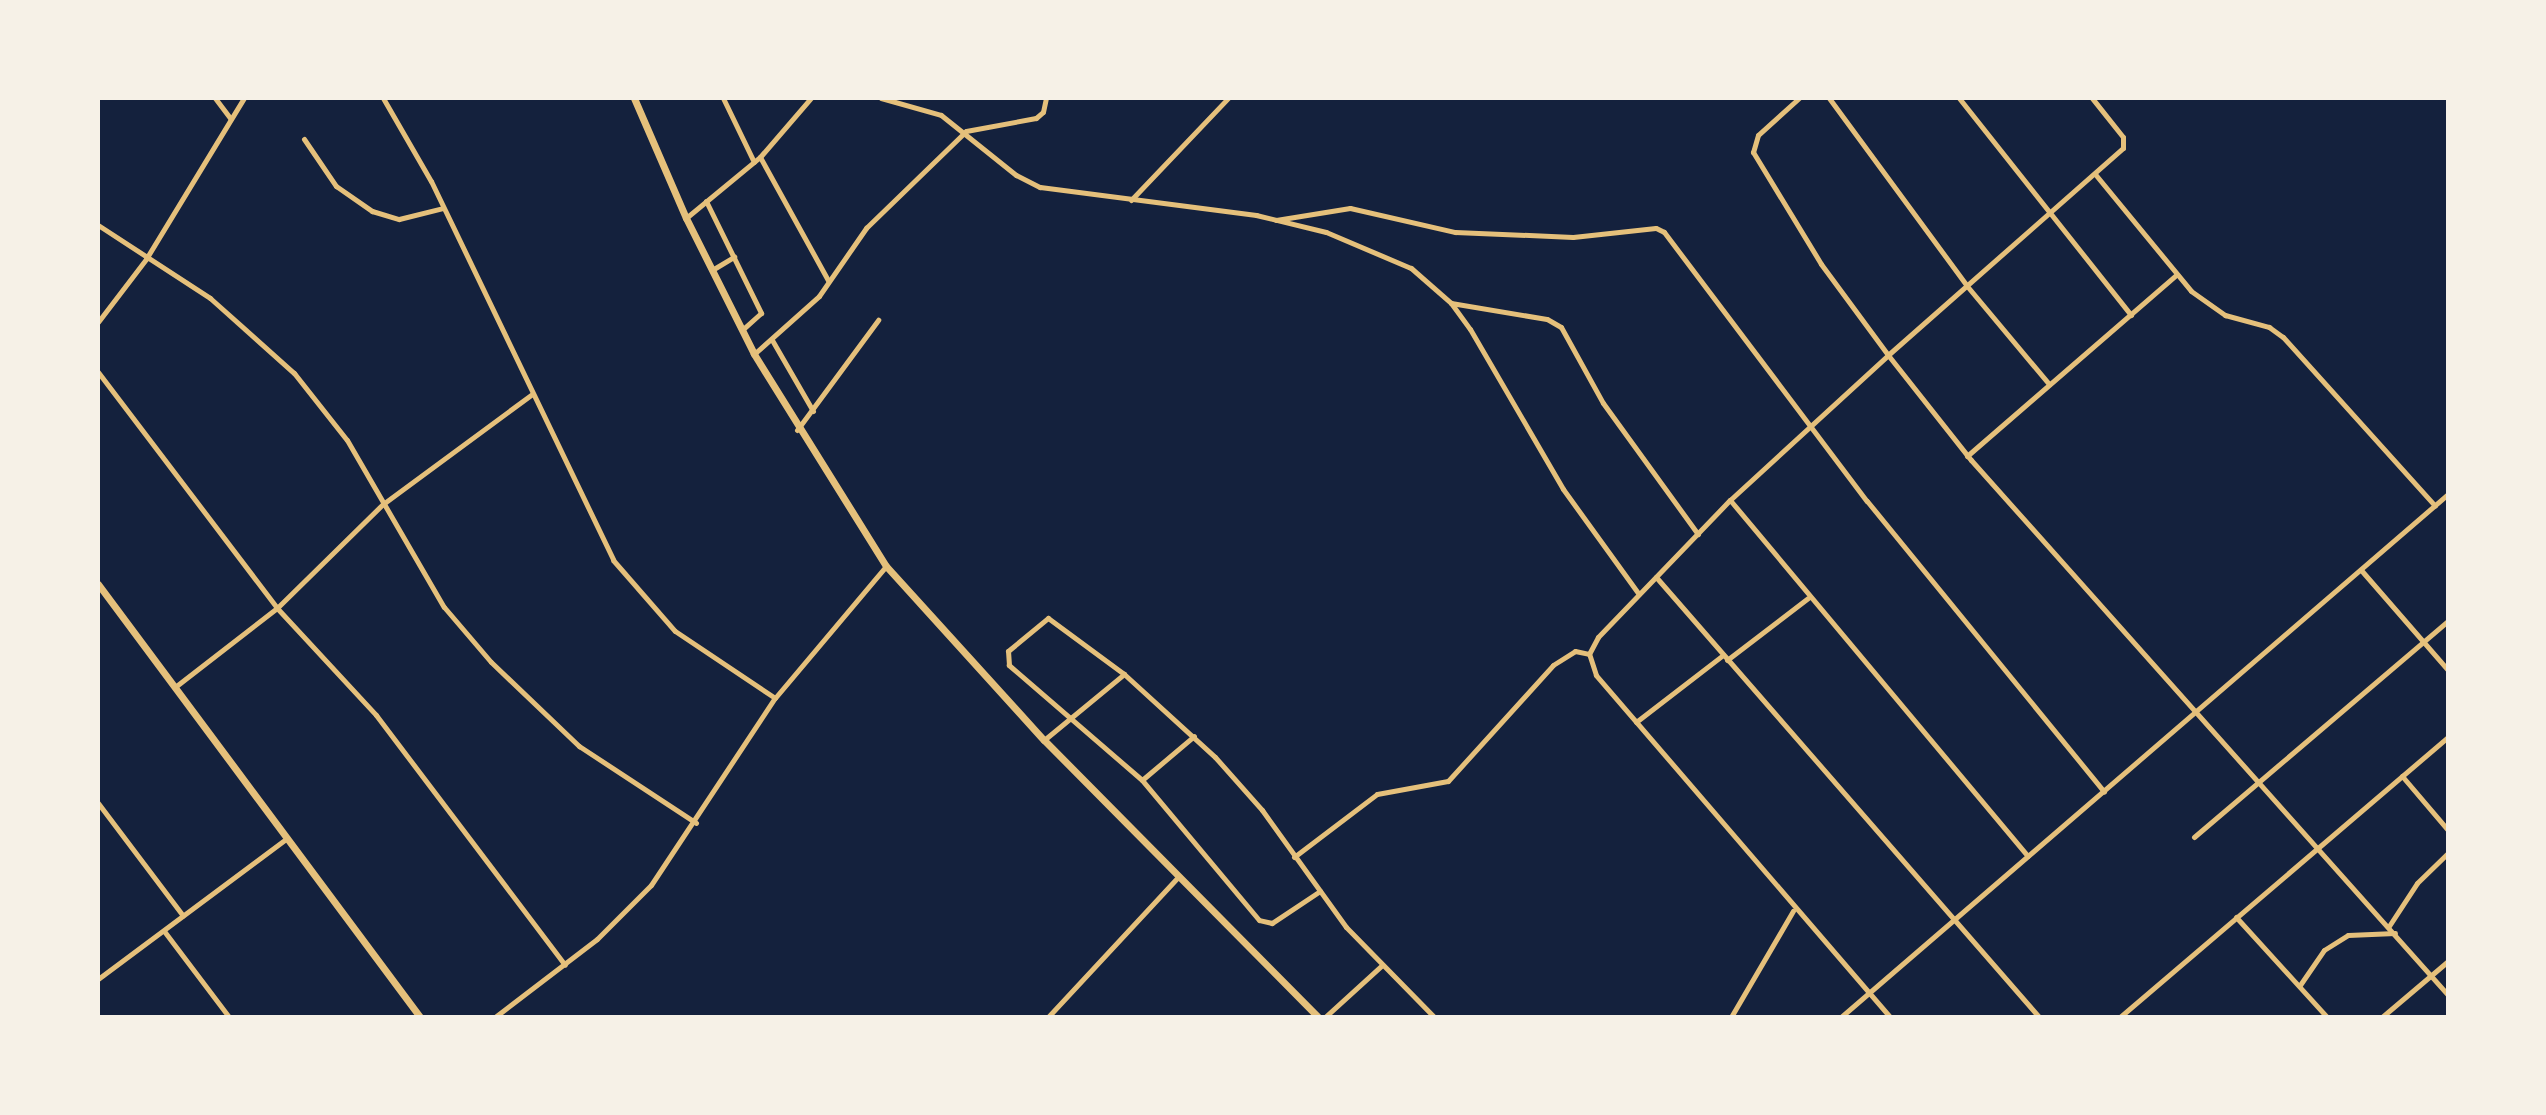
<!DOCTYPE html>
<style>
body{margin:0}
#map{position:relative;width:2546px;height:1115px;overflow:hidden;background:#14213d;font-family:"Golos Text",sans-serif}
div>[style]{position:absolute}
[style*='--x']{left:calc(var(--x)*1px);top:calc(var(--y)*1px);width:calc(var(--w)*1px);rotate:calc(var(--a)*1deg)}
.minor>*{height:5px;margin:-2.5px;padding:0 2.5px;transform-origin:2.5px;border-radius:2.5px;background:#e5c07b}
.tertiary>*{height:7px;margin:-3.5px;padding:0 3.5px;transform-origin:3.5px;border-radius:3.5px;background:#e5c07b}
span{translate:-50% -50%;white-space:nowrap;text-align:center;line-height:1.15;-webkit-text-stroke:7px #f6f1e7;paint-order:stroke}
.frame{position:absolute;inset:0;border:100px solid #f6f1e7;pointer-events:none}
</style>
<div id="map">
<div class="minor">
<div style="--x:215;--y:98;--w:26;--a:53"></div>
<div style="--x:383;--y:98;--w:96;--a:60"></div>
<div style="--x:431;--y:181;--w:420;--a:64.3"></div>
<div style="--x:613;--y:560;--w:94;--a:48.9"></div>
<div style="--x:675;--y:631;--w:120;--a:33.8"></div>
<div style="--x:723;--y:98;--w:71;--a:64.2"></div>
<div style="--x:881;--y:98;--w:62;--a:15.8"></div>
<div style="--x:941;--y:115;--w:96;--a:38.7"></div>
<div style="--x:1016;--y:175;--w:27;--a:27"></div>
<div style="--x:1040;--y:187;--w:218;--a:7.4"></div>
<div style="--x:1256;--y:215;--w:72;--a:13.7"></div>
<div style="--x:1326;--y:232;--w:92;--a:23"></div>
<div style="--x:1411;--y:268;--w:53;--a:41.2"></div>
<div style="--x:1451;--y:303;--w:32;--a:54"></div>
<div style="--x:1470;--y:329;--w:185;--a:59.8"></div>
<div style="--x:1563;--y:489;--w:128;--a:54.2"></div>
<div style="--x:1799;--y:98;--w:55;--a:137.9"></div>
<div style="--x:1758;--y:135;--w:18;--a:106"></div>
<div style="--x:1753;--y:152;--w:131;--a:58.7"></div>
<div style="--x:1821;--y:264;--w:113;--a:53.6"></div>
<div style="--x:1888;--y:355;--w:313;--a:-41.4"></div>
<div style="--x:2123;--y:148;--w:11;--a:-90"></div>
<div style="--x:2123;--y:137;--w:50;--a:-128.5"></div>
<div style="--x:1829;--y:98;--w:233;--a:53.7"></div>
<div style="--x:1967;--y:286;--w:128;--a:50.1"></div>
<div style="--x:1959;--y:98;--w:277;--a:51.6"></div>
<div style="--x:304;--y:139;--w:57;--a:55.8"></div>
<div style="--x:336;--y:186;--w:44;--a:34.8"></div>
<div style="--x:372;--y:211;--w:28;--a:17"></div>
<div style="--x:399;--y:219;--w:45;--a:-14"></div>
<div style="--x:760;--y:157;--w:141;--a:61.1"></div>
<div style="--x:2095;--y:174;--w:151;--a:50.6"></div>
<div style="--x:2191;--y:291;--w:42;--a:35.2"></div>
<div style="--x:2225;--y:315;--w:46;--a:15.3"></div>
<div style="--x:2269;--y:327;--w:17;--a:36"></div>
<div style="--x:2283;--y:337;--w:227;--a:48"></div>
<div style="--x:1131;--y:200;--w:141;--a:-46.4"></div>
<div style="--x:706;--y:201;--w:125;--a:63.8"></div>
<div style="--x:761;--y:313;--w:25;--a:138"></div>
<div style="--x:686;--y:218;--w:96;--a:-39.5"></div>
<div style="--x:760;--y:157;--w:78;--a:-49.2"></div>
<div style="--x:1276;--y:220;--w:75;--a:-9.2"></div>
<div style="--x:1350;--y:208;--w:108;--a:12.9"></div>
<div style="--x:1455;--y:232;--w:118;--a:2.4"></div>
<div style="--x:1573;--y:237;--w:83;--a:-6.2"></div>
<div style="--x:1656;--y:228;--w:9;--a:27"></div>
<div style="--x:1664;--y:232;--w:337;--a:53"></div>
<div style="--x:1867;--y:501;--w:375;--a:50.8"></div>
<div style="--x:98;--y:225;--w:134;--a:33.1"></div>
<div style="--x:210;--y:298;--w:113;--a:41.8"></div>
<div style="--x:294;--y:373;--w:85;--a:51.7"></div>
<div style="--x:347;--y:440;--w:193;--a:59.9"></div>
<div style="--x:444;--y:607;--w:72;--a:49.5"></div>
<div style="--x:491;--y:662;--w:122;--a:43.7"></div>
<div style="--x:579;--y:746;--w:140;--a:33.3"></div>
<div style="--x:712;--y:270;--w:26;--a:-31"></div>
<div style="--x:1451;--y:303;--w:97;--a:9.5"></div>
<div style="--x:1547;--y:319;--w:16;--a:30"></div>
<div style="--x:1561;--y:327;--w:87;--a:61.1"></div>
<div style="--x:1603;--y:403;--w:162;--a:54.1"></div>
<div style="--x:98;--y:322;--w:79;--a:-52.7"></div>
<div style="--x:146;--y:259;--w:188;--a:-58.7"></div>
<div style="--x:772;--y:340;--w:82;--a:60"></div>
<div style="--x:754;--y:354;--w:87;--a:-41.7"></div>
<div style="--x:819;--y:296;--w:83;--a:-55.3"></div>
<div style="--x:866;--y:228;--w:139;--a:-44.1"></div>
<div style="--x:966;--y:131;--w:71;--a:-10.5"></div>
<div style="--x:1036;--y:118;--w:9;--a:-41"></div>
<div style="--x:1043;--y:112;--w:14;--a:-78"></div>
<div style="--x:98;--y:372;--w:296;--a:52.8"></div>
<div style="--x:277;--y:608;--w:146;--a:47.2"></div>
<div style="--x:376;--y:715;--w:313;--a:52.9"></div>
<div style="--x:797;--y:430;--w:137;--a:-53.6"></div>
<div style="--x:1967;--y:456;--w:276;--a:-40.9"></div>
<div style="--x:1730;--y:500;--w:464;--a:50.1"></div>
<div style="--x:2361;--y:570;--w:133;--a:49"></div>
<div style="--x:1656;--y:577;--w:583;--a:48.96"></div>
<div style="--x:1727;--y:660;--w:102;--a:-37.4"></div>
<div style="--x:175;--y:687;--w:129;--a:-37.8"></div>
<div style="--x:277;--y:608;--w:148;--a:-44.5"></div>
<div style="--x:383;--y:504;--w:185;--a:-36.4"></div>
<div style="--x:1636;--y:722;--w:110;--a:-37.6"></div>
<div style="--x:1044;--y:740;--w:104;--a:-39.5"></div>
<div style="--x:2402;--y:776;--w:71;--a:49.6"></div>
<div style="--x:1142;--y:780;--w:68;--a:-40.2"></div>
<div style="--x:98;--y:803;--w:141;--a:53"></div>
<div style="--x:2194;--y:837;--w:333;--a:-40.4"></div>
<div style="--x:1294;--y:857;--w:104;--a:-37.2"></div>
<div style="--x:1377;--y:794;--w:72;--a:-10.4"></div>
<div style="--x:1448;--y:781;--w:156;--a:-47.8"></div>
<div style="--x:1553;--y:665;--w:26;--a:-32"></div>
<div style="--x:1575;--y:651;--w:14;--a:12"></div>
<div style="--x:1320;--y:891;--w:58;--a:146.3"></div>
<div style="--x:1272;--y:923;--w:13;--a:-167"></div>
<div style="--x:1259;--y:920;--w:182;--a:-129.9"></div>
<div style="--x:1142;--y:780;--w:176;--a:-139.2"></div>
<div style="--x:1009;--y:665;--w:14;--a:-94"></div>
<div style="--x:1008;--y:651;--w:52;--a:-39.5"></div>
<div style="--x:1048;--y:618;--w:94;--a:36.4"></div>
<div style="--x:1124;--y:674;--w:123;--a:42.4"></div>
<div style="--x:1215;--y:757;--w:71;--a:48.4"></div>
<div style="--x:1262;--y:810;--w:144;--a:54.3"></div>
<div style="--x:1346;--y:927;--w:126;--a:45.6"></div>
<div style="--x:2236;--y:917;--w:135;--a:47.7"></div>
<div style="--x:2389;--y:926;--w:51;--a:-56.9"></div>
<div style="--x:2417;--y:883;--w:43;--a:-44.1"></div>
<div style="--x:164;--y:931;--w:108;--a:52.9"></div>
<div style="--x:98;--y:979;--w:236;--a:-36.7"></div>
<div style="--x:2300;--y:985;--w:42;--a:-55.6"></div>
<div style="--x:2324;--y:950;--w:28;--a:-32"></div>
<div style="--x:2348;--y:935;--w:47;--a:-2.4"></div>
<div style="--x:495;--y:1017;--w:128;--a:-37.4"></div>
<div style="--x:597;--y:939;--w:76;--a:-45"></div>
<div style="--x:651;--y:885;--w:224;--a:-56.5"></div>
<div style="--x:775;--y:698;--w:172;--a:-49.9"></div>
<div style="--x:1048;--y:1017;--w:190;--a:-47.1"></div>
<div style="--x:1325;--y:1017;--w:76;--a:-42.3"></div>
<div style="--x:1731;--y:1017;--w:123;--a:-59.7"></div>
<div style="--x:1841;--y:1017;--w:801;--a:-40.75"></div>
<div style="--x:1890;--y:1017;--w:451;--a:-130.7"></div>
<div style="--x:1596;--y:675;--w:22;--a:-108"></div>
<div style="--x:1589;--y:654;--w:19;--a:-62"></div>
<div style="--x:1598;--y:637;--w:190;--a:-46.1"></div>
<div style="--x:1730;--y:500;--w:214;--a:-42.5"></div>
<div style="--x:1888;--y:355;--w:134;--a:51.7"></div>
<div style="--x:1971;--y:460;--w:717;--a:48.28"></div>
<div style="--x:2120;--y:1017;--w:431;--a:-40.5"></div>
<div style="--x:2382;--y:1017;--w:87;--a:-40.3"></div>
</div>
<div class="tertiary">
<div style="--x:634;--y:98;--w:131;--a:66.6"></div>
<div style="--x:686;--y:218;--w:152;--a:63.4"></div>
<div style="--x:754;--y:354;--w:250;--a:58.1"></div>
<div style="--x:886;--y:566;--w:235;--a:47.8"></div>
<div style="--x:1044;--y:740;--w:390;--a:45.3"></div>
<div style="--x:98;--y:584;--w:540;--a:53.36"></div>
</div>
<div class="frame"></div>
</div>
